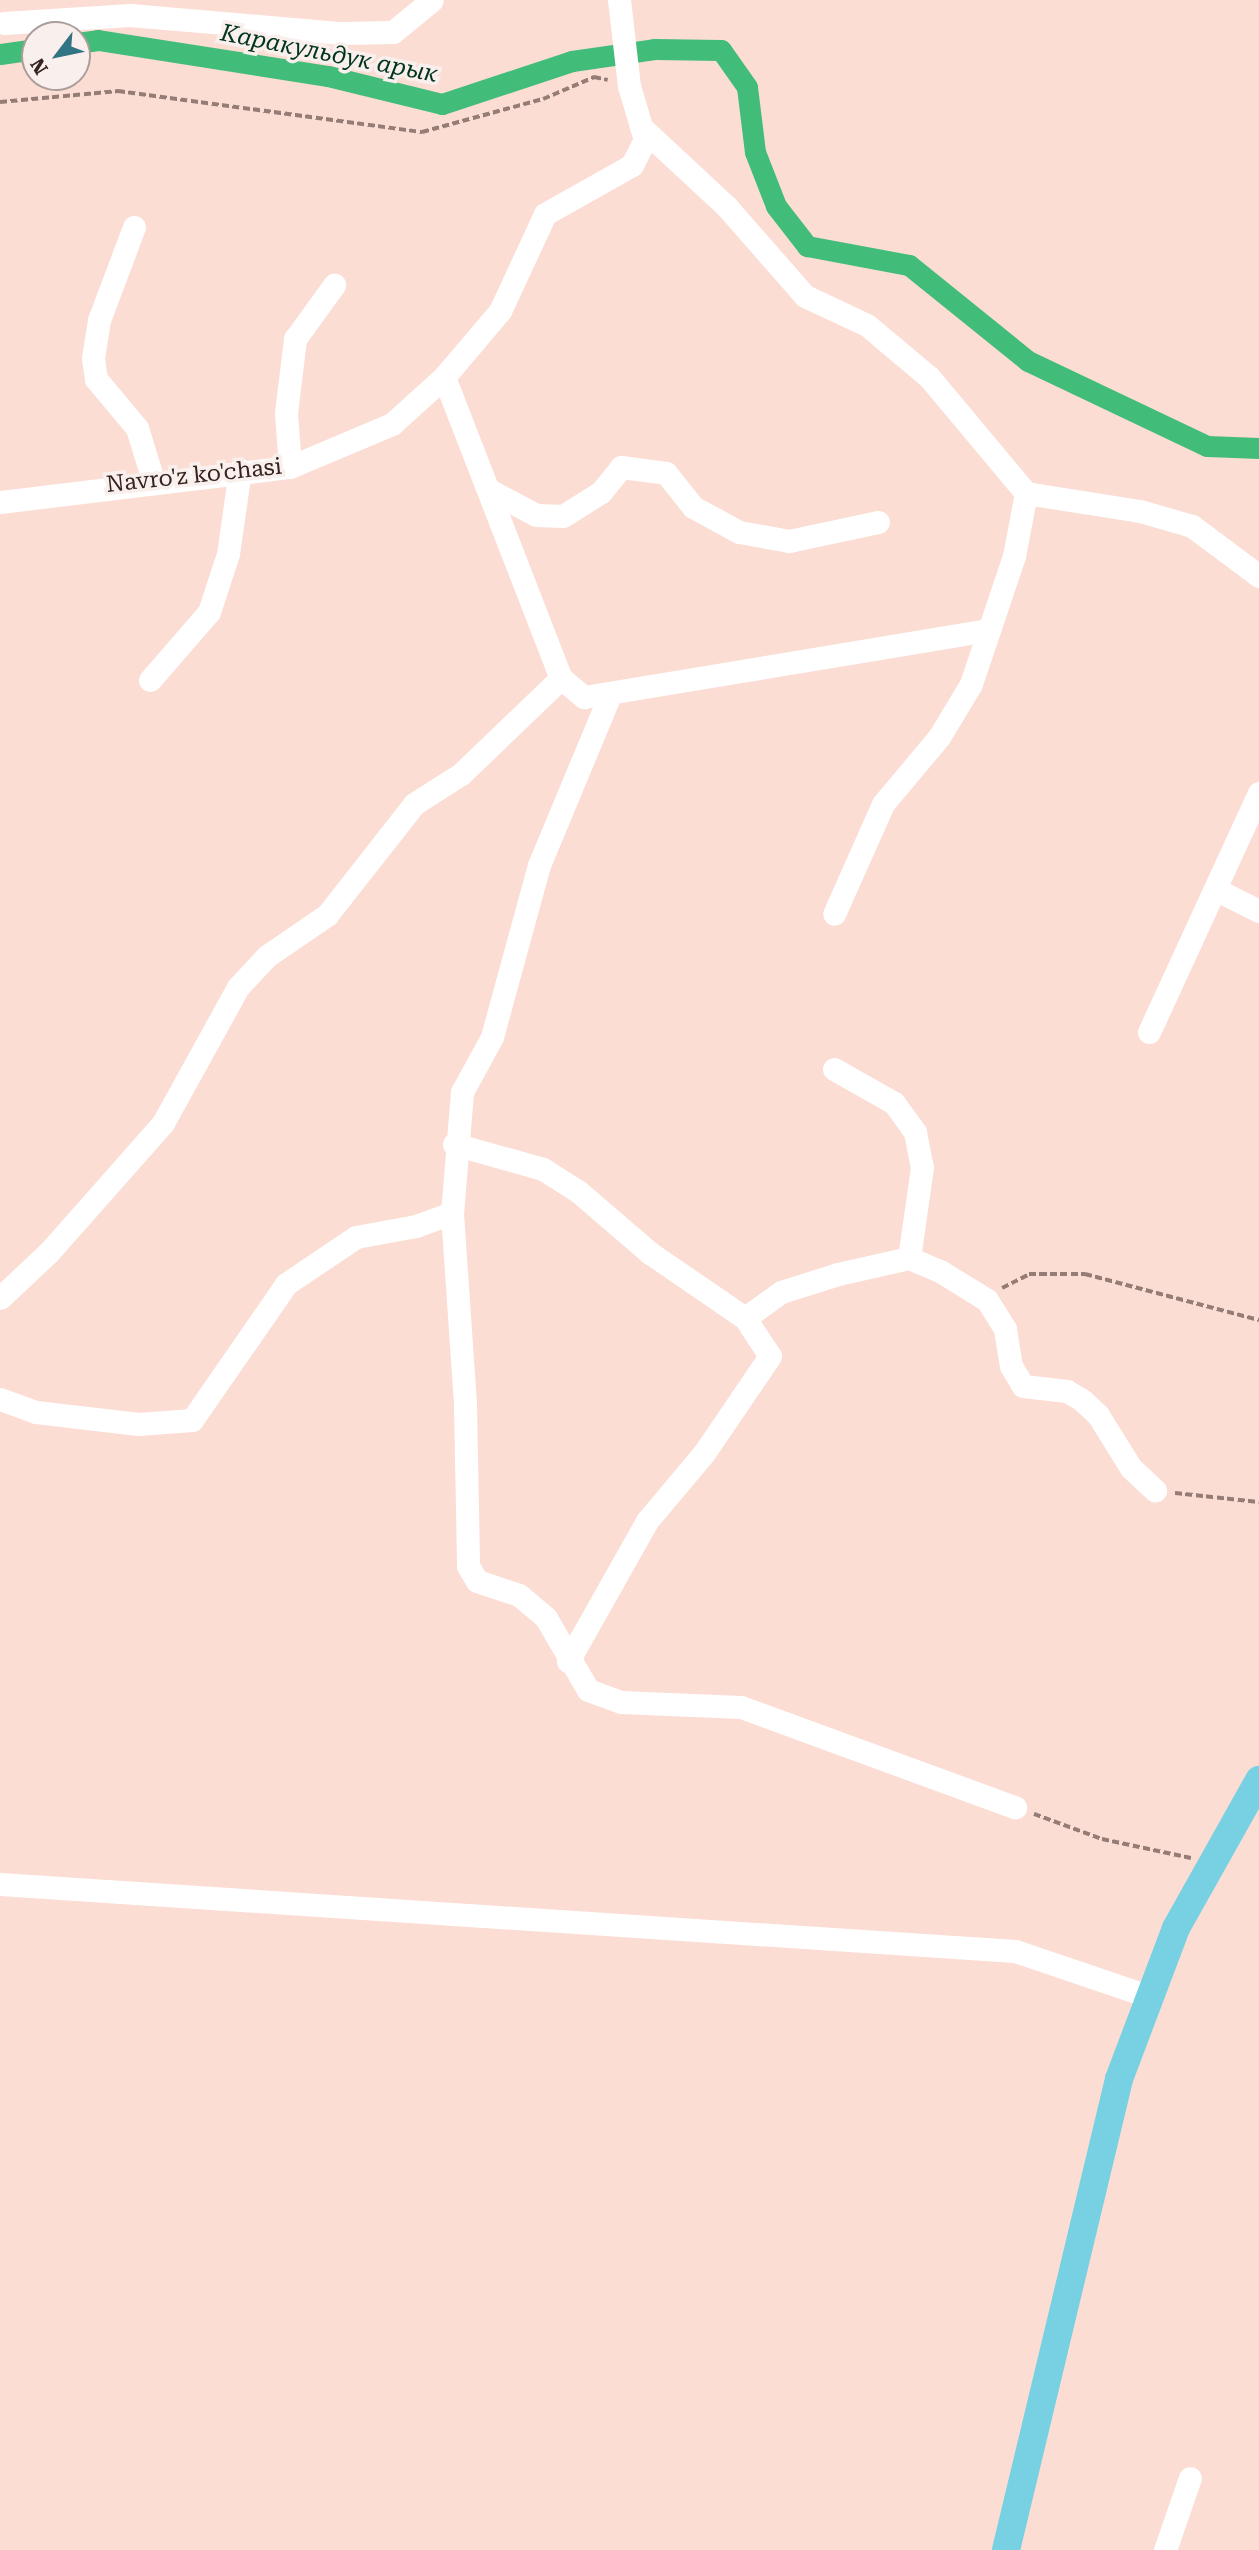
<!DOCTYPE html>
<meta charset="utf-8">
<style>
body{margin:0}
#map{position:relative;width:1259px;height:2550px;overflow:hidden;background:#fbddd4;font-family:"Roboto Serif",serif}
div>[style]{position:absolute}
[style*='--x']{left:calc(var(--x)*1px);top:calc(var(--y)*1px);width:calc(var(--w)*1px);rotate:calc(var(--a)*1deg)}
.canal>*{height:21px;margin:-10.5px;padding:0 10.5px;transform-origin:10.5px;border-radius:10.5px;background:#41bc79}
.path>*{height:3.5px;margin-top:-1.75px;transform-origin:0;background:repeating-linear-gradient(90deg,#957d76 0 7px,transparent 0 10.5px)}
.minor>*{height:23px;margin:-11.5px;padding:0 11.5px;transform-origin:11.5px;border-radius:11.5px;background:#fff}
.major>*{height:28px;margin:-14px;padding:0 14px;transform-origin:14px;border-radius:14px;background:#77d1e2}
span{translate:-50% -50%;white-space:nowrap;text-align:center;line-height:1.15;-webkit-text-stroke:7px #f9efec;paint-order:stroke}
.street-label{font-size:23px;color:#36231e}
.water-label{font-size:24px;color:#00341b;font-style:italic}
.north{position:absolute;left:21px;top:21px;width:70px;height:70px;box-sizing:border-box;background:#f9efec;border:2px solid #ab9d9a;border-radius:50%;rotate:238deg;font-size:19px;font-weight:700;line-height:28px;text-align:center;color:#36231e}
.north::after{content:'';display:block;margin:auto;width:24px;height:32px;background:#317585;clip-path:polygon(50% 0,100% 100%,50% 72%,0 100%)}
</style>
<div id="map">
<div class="canal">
<div style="--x:77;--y:43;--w:21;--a:-8"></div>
<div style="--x:98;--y:40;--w:233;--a:8.9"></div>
<div style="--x:328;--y:76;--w:117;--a:13.8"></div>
<div style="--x:442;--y:104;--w:137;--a:-18.3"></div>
<div style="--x:572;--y:61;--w:83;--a:-8.3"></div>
<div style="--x:654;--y:49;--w:67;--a:0.9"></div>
<div style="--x:721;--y:50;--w:45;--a:54.9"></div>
<div style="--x:747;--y:87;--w:65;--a:83"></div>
<div style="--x:755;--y:152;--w:58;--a:68.7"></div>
<div style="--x:776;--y:206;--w:51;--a:52.2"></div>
<div style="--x:807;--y:246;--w:104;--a:10.6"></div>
<div style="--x:909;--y:265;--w:153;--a:38.9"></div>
<div style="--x:1028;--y:361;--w:198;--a:25.4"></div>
<div style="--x:1207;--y:446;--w:52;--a:2.2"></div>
<div style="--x:0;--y:54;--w:35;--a:-8"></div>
</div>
<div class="path">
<div style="--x:0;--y:102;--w:119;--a:-5.3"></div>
<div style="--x:118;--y:91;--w:307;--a:7.7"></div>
<div style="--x:422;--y:132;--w:125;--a:-15.3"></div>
<div style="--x:543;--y:99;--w:56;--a:-23.3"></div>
<div style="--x:594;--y:77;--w:14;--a:12"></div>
<div style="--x:1002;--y:1288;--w:30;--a:-27"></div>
<div style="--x:1029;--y:1274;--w:56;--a:0"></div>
<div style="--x:1085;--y:1274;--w:180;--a:14.8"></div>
<div style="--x:1175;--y:1493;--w:84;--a:6.1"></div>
<div style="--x:1034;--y:1814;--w:72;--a:20.2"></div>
<div style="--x:1102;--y:1839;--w:91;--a:12.1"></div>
</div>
<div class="minor">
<div style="--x:4;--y:23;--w:126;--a:-3.6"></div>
<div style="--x:130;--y:15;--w:212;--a:4.9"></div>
<div style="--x:341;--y:33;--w:52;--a:-1.1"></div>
<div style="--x:393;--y:32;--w:50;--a:-39.4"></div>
<div style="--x:641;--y:127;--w:117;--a:42.9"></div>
<div style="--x:727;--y:207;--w:118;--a:48.8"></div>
<div style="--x:805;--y:296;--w:68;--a:25.1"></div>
<div style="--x:867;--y:325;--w:81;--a:40"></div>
<div style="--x:929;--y:377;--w:151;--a:50.1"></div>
<div style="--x:1026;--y:493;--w:64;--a:100.8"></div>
<div style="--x:1014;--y:556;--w:135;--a:108.6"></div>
<div style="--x:971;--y:684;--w:62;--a:121.1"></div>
<div style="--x:939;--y:737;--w:87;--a:129.9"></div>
<div style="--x:883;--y:804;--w:120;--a:114"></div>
<div style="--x:134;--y:227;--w:99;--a:110.6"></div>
<div style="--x:99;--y:320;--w:38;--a:99"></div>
<div style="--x:93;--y:358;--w:21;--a:82"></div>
<div style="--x:96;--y:379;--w:64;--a:50.1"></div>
<div style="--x:137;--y:428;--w:54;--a:72.9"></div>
<div style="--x:444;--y:377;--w:323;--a:68.8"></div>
<div style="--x:561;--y:678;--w:30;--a:40"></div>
<div style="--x:584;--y:697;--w:409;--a:-9.4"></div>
<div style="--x:290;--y:467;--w:54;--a:-94.2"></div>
<div style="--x:286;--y:413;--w:75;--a:-83.1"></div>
<div style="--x:295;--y:339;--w:67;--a:-54.2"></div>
<div style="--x:489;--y:490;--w:53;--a:28"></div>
<div style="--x:536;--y:515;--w:27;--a:2"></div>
<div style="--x:563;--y:516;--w:45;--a:-32.3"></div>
<div style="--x:601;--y:492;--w:32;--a:-51"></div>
<div style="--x:621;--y:467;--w:45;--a:7.6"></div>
<div style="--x:666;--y:473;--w:43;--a:51.5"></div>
<div style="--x:693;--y:507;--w:52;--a:28.5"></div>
<div style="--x:739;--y:532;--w:51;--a:10.2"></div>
<div style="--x:789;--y:541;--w:91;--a:-12.1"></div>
<div style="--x:1026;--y:493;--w:115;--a:9"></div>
<div style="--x:1140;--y:511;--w:54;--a:16.1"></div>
<div style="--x:1192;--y:526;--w:84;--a:36.7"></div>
<div style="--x:0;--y:502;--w:292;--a:-6.9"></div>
<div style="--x:290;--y:467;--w:111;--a:-22.9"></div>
<div style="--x:392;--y:424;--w:70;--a:-42.1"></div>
<div style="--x:444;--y:377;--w:87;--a:-49.7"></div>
<div style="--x:500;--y:311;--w:107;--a:-65.1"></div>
<div style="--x:545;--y:214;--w:100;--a:-29.4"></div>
<div style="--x:632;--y:165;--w:28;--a:-63"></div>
<div style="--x:645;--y:140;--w:56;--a:-106.5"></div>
<div style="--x:629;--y:86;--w:87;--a:-96.6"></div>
<div style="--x:150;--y:680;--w:90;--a:-49.1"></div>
<div style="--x:209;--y:612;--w:61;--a:-71.9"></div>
<div style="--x:228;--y:554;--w:85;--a:-81.9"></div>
<div style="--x:609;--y:697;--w:182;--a:112.6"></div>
<div style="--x:539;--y:865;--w:178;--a:105.3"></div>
<div style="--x:492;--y:1037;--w:63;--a:118.6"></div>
<div style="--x:462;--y:1092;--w:121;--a:94.7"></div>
<div style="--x:452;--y:1213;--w:192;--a:86.1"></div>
<div style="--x:465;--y:1405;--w:161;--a:88.9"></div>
<div style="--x:468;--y:1566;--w:17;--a:59"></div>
<div style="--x:477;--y:1581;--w:44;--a:18.4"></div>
<div style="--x:519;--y:1595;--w:35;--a:40"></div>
<div style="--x:546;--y:1618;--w:83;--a:59.7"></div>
<div style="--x:588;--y:1690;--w:35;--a:20"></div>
<div style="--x:621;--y:1702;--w:120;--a:2.4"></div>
<div style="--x:741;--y:1707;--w:292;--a:20.1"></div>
<div style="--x:1215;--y:889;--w:49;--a:26.6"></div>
<div style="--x:1149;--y:1032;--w:263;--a:-65.3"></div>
<div style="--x:834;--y:1069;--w:69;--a:29.5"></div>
<div style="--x:894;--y:1103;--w:36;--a:54"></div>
<div style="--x:915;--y:1132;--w:36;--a:79"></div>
<div style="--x:922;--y:1167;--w:92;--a:98.1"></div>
<div style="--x:454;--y:1144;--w:92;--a:15.7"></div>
<div style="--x:543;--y:1169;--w:43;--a:32.6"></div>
<div style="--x:579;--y:1192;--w:94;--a:40.7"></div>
<div style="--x:650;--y:1253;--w:115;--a:34.4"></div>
<div style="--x:745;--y:1318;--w:45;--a:56.7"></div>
<div style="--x:770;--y:1356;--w:117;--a:124.2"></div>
<div style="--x:704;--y:1453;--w:89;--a:130"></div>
<div style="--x:647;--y:1521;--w:161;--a:119.4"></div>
<div style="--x:0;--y:1298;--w:67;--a:-43.2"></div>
<div style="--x:49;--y:1252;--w:172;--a:-48.5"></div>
<div style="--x:163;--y:1123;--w:155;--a:-61.1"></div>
<div style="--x:238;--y:987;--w:42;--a:-46.9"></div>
<div style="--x:267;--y:956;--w:73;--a:-34.3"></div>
<div style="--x:327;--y:915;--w:141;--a:-51.9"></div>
<div style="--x:414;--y:804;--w:56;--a:-32.6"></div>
<div style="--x:461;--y:774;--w:139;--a:-43.8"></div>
<div style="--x:745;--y:1318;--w:44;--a:-35.8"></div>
<div style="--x:781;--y:1292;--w:60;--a:-17.5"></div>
<div style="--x:838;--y:1274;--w:73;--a:-12.7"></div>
<div style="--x:909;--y:1258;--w:34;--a:23"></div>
<div style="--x:940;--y:1271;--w:55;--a:31.7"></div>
<div style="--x:987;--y:1300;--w:34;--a:58"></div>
<div style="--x:1005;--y:1329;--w:37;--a:81"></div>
<div style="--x:1011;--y:1366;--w:23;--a:59"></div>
<div style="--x:1023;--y:1386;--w:44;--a:6.5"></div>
<div style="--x:1067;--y:1391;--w:17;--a:31"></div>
<div style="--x:1082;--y:1400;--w:22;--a:43"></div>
<div style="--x:1098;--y:1415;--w:62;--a:58.1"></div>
<div style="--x:1131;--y:1468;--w:33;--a:43"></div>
<div style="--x:0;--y:1399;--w:38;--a:20"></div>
<div style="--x:36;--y:1412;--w:103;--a:6.7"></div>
<div style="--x:138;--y:1424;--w:54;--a:-4.2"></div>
<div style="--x:192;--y:1420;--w:165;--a:-55.3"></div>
<div style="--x:286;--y:1284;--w:84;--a:-33.9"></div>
<div style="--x:356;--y:1237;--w:61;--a:-10.4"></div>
<div style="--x:416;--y:1226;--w:38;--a:-20"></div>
<div style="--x:0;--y:1884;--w:1017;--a:3.78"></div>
<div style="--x:1015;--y:1951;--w:140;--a:18.7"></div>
<div style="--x:1165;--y:2550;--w:76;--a:-70.9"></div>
</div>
<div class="major">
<div style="--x:1006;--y:2550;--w:484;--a:-76.5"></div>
<div style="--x:1119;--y:2079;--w:161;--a:-69.3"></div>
<div style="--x:1176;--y:1928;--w:170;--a:-60.7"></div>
</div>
<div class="street-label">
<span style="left:194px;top:476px;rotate:-6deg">Navro'z ko'chasi</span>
</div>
<div class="water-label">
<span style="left:329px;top:54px;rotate:11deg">Каракульдук арык</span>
</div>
<div class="north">N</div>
</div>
